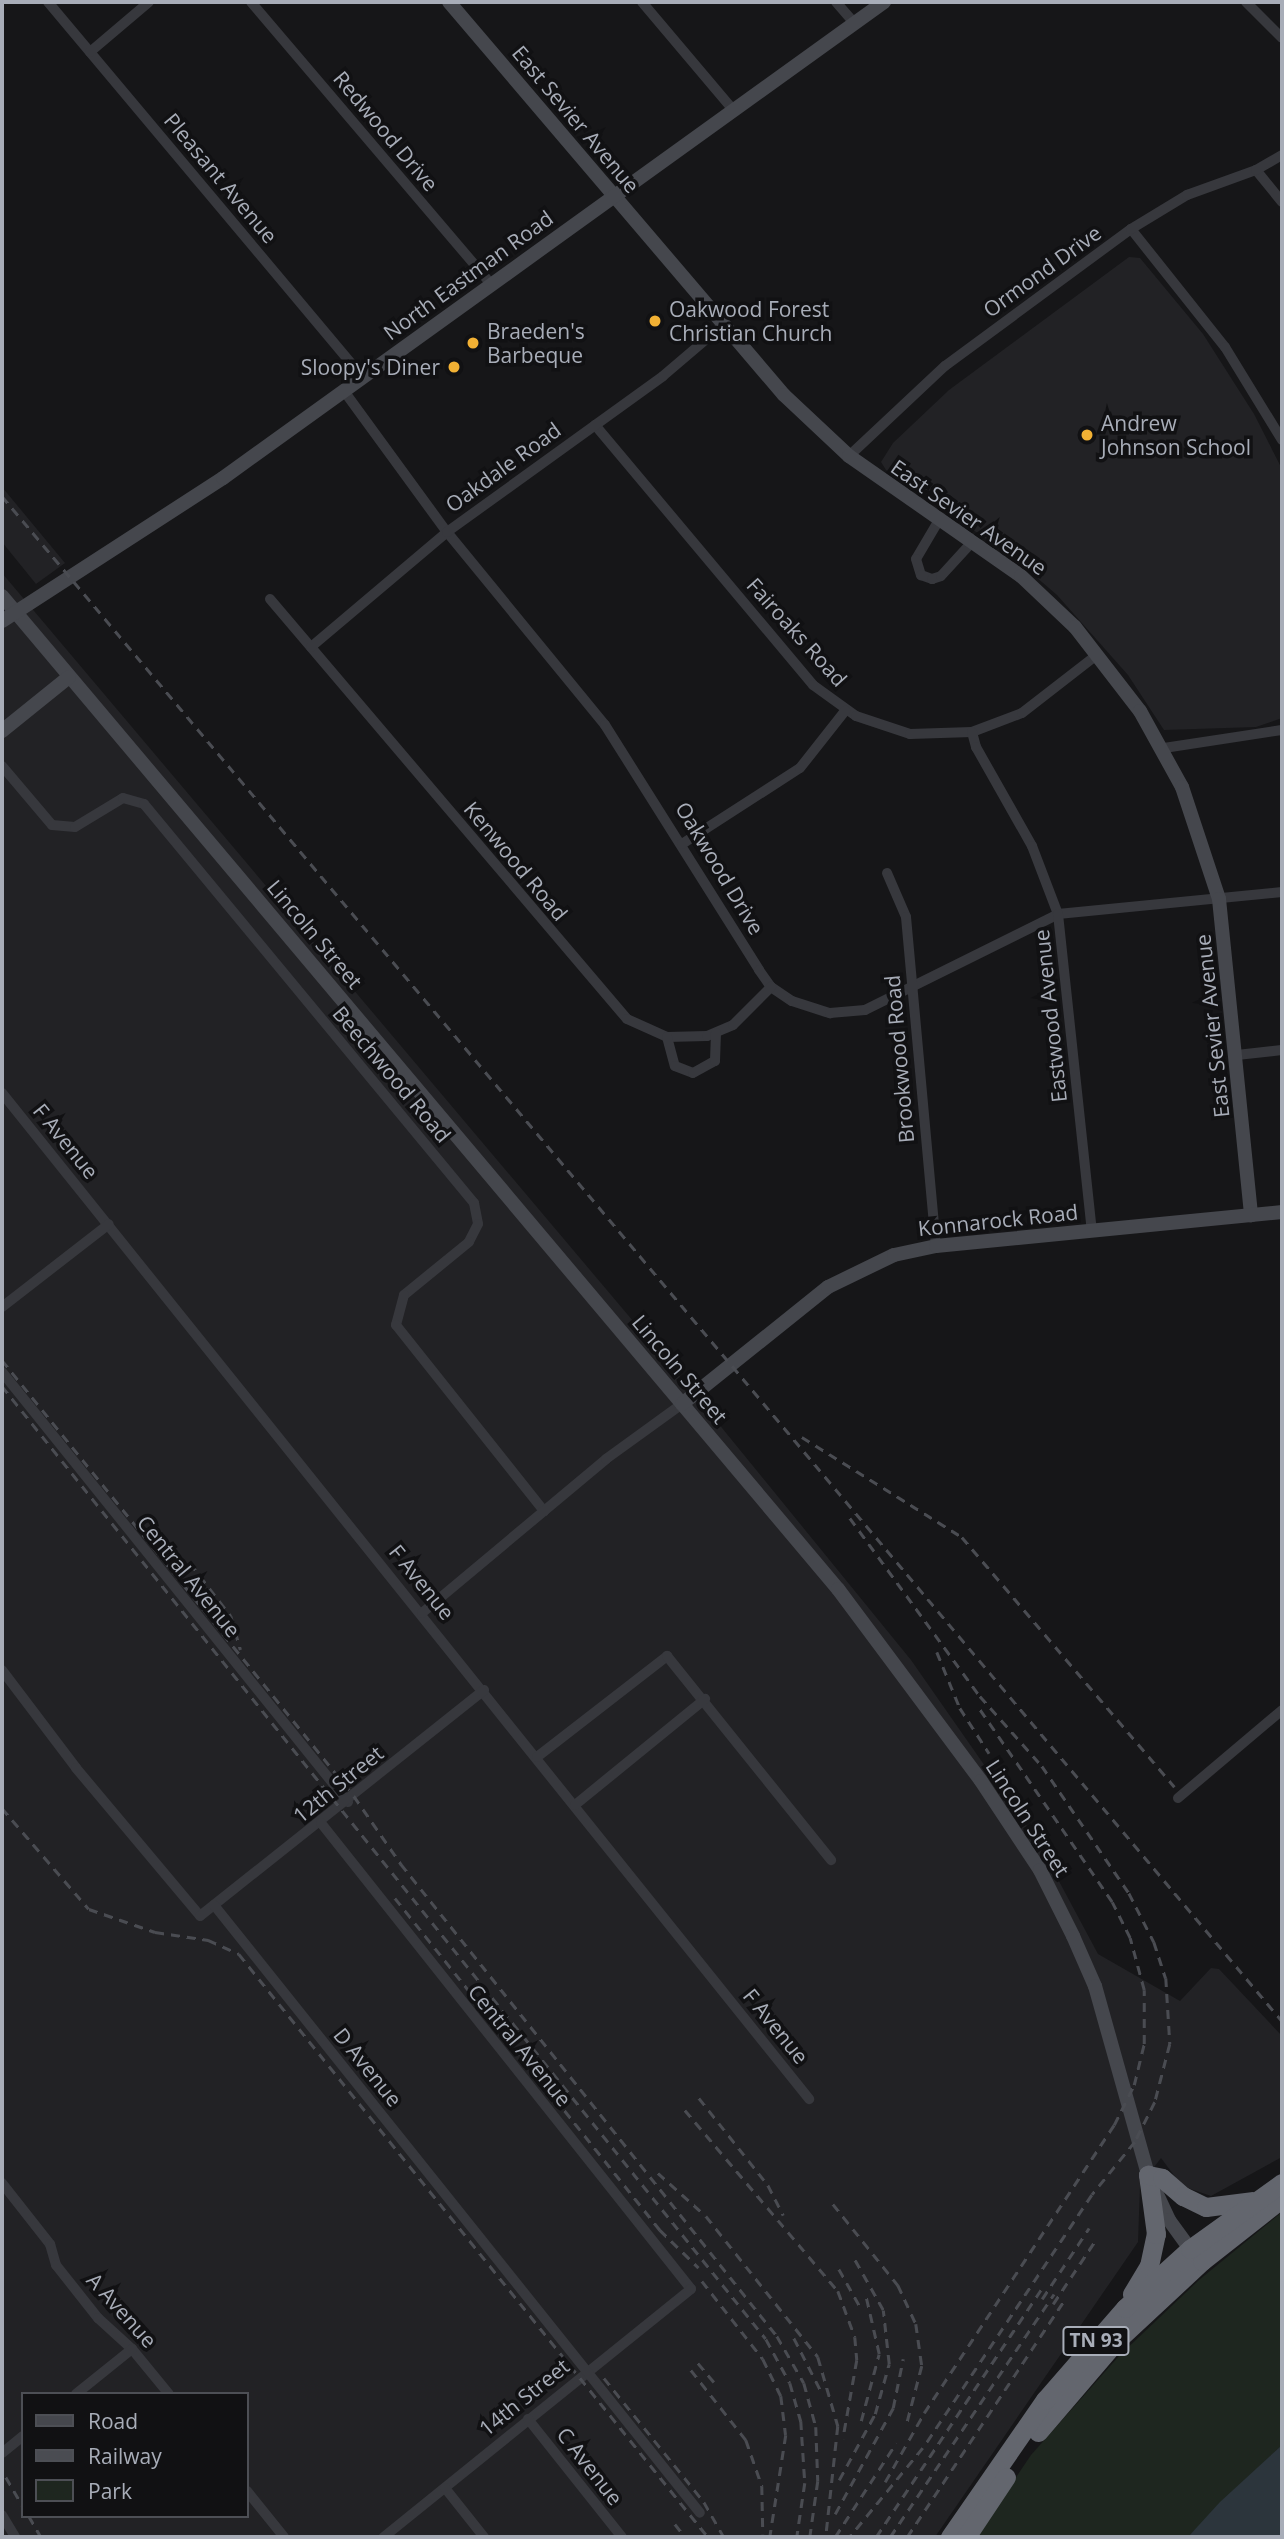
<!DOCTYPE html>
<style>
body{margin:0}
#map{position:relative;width:1284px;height:2539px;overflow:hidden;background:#161618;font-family:"Open Sans",sans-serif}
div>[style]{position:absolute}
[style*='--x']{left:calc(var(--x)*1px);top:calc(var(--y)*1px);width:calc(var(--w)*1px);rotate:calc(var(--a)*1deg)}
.built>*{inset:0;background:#222225}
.green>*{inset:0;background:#1e261f}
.water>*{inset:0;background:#2c353c}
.street>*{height:10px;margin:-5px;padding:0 5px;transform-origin:5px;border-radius:5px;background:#37383d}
.secondary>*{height:14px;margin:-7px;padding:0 7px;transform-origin:7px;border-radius:7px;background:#45474d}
.highway>*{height:19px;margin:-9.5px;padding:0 9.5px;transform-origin:9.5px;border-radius:9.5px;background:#63666e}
.rail>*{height:2.5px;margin-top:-1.25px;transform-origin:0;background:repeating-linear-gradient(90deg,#4a4c52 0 9px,transparent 0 16px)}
.dots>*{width:19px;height:19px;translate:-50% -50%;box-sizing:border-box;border:4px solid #111113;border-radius:50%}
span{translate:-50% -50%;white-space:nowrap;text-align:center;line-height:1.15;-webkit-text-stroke:7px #111113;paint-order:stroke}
.shield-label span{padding:2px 5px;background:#111113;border:2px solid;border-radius:5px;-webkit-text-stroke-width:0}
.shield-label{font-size:19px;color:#a8adb8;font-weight:700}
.street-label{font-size:21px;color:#a8adb8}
.poi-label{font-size:21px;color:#a8adb8}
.left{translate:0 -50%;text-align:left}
.right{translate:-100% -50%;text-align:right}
.frame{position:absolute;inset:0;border:4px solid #a8adb8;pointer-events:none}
.legend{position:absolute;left:21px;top:2392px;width:228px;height:126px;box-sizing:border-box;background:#111113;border:2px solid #4d4f55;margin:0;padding:9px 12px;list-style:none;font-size:21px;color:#a8adb8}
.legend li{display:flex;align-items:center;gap:14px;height:35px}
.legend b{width:35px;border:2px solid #4d4f55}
</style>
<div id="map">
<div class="built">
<div style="clip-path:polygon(1129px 257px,1140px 258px,1203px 334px,1254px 414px,1282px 469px,1282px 718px,1256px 727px,1164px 730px,1128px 675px,1057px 595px,1014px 558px,886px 470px,881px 462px,893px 443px,949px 390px)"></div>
<div style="clip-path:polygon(2px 487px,65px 563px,36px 584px,2px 542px)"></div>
<div style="clip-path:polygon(evenodd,2px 573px,687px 1385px,911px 1660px,1038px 1842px,1098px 1954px,1180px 2001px,1211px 1968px,1219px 1969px,1282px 2036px,1282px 2157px,1211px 2196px,1182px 2186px,1161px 2158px,1140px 2186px,1138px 2242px,935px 2537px,2px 2537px,2px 573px,23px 2394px,247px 2394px,247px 2516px,23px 2516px,23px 2394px)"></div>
</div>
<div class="green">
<div style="clip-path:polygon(1282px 2212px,1282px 2445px,1188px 2537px,976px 2537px,1031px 2455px,1119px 2356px,1199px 2280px)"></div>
</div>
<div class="water">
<div style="clip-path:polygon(1282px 2445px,1282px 2537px,1188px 2537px,1220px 2502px)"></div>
</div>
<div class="street">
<div style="--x:48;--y:2;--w:478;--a:50"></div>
<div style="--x:355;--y:368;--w:14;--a:30"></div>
<div style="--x:251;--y:2;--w:370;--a:49.6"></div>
<div style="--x:642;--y:2;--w:143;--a:49.8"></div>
<div style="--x:836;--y:2;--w:28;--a:49"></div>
<div style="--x:1246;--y:2;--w:51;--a:45"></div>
<div style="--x:90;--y:52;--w:77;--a:-40.3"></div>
<div style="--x:1256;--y:170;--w:41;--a:50.9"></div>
<div style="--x:1131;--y:229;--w:151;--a:51.5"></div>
<div style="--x:1225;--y:347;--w:109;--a:58.5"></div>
<div style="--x:344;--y:391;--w:175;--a:53.9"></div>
<div style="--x:447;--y:532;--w:249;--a:50.7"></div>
<div style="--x:605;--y:725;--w:289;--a:57.8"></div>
<div style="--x:759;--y:970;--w:21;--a:55"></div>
<div style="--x:771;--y:987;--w:25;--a:34"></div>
<div style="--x:792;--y:1001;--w:40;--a:18"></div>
<div style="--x:830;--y:1013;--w:35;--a:-5"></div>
<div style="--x:865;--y:1010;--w:216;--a:-26.4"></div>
<div style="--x:1058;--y:914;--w:225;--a:-5.6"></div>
<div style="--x:595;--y:425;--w:339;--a:50"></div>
<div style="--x:813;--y:685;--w:53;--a:35.8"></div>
<div style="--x:856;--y:716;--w:57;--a:18.4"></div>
<div style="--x:910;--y:734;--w:62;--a:-1.8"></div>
<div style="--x:972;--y:732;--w:53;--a:-20.8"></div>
<div style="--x:1022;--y:713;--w:96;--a:-37.8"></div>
<div style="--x:849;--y:456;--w:132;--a:-43.2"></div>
<div style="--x:945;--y:366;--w:231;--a:-36.4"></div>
<div style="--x:1131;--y:229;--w:66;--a:-31.3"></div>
<div style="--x:1187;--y:195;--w:73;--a:-19.9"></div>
<div style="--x:1256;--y:170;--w:30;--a:-30"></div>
<div style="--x:939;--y:520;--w:45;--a:120.5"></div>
<div style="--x:916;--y:559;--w:17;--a:73"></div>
<div style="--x:921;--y:575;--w:12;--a:20"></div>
<div style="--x:932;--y:579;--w:9;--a:-18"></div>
<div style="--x:941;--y:576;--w:47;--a:-47.6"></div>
<div style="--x:270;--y:599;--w:551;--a:49.64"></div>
<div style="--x:627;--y:1019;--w:44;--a:24.2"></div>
<div style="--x:667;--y:1037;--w:40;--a:-1.4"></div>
<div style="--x:707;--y:1036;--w:28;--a:-23"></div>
<div style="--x:733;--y:1025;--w:54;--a:-45"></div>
<div style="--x:311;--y:647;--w:178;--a:-40.2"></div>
<div style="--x:447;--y:532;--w:266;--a:-35.8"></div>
<div style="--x:663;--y:376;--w:79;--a:-40.4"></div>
<div style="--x:972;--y:732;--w:16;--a:75"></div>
<div style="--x:976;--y:747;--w:114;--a:60.5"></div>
<div style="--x:1032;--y:846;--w:73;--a:69.1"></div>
<div style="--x:1058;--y:914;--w:319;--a:83.9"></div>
<div style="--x:1164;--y:748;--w:119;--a:-8.7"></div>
<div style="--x:2;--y:766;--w:77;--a:49.7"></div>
<div style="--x:52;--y:825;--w:23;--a:5"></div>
<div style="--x:75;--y:827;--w:56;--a:-31.1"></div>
<div style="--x:123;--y:798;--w:22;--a:16"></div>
<div style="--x:144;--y:804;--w:518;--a:50.41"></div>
<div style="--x:474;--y:1203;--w:21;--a:79"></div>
<div style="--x:478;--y:1224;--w:20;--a:117"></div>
<div style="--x:469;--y:1242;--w:84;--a:140.8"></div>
<div style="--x:404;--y:1295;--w:31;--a:105"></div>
<div style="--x:396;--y:1325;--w:238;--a:51.5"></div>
<div style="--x:682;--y:844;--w:140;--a:-32.8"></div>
<div style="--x:800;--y:768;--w:73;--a:-51.7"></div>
<div style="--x:887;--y:873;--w:48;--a:66.6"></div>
<div style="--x:906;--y:917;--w:330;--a:84.8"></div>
<div style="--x:667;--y:1037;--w:30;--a:75"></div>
<div style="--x:675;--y:1066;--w:19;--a:21"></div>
<div style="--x:693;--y:1073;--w:25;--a:-29"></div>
<div style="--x:715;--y:1061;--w:28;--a:-88"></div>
<div style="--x:1237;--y:1055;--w:45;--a:-6.3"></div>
<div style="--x:2;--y:1093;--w:1290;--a:51.26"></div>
<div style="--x:2;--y:1307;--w:135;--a:-37.8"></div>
<div style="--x:2;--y:1372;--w:552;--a:51.18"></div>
<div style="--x:422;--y:1613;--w:240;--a:-39.9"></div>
<div style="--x:606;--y:1459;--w:94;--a:-35.9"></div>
<div style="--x:2;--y:1670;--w:123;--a:52.9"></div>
<div style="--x:76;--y:1768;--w:193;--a:50"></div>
<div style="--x:200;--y:1916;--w:363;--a:-38.5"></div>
<div style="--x:537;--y:1757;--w:165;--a:-37.8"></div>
<div style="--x:667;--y:1656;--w:262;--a:51.2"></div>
<div style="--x:1178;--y:1798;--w:136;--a:-40.2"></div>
<div style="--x:575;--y:1805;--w:168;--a:-39.2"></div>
<div style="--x:321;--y:1823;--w:595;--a:51.55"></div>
<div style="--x:691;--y:2289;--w:395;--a:141.1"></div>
<div style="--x:214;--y:1905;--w:778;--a:51.36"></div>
<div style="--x:2;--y:2183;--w:78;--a:51.8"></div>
<div style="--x:50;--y:2244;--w:22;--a:74"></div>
<div style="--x:56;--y:2265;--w:68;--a:51.6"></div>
<div style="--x:98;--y:2318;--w:46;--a:42.4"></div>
<div style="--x:132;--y:2349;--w:58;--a:50.6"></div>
<div style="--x:76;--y:2394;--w:72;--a:-38.8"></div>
<div style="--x:528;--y:2419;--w:151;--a:51.5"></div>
<div style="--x:2;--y:2453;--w:27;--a:-39"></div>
<div style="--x:445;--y:2488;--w:63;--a:51.5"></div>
<div style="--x:247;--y:2491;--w:59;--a:51.2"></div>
<div style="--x:2;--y:2515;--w:26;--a:59"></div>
</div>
<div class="secondary">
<div style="--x:449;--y:2;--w:516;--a:49.56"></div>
<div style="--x:784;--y:395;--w:89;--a:43.2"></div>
<div style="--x:849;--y:456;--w:210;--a:34.9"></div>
<div style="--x:1021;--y:576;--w:74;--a:43.4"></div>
<div style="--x:1075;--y:627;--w:106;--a:52.3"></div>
<div style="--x:1140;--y:711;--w:87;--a:61.1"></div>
<div style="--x:1182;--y:787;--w:118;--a:71.7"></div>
<div style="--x:1219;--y:899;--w:318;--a:84.2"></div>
<div style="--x:2;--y:596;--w:1298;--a:49.91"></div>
<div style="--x:838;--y:1589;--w:239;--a:53.3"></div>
<div style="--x:981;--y:1781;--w:107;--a:56.5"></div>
<div style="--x:1040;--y:1870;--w:74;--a:63.4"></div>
<div style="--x:1073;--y:1936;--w:55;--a:66.3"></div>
<div style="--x:1095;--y:1986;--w:196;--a:74.3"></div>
<div style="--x:1148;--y:2175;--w:50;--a:65"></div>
<div style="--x:1169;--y:2220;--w:36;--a:54"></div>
<div style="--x:2;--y:621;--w:263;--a:-32.9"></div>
<div style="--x:223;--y:478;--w:815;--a:-35.76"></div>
<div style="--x:2;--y:731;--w:86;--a:-38.9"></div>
<div style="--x:682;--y:1404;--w:187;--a:-38.7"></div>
<div style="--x:828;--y:1287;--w:73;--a:-25.9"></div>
<div style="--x:894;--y:1255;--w:43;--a:-12.1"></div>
<div style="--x:936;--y:1246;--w:348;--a:-5.6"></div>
</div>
<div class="highway">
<div style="--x:1132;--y:2294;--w:33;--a:-59"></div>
<div style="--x:1149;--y:2266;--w:33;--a:-78"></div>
<div style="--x:1156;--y:2234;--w:60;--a:-97.7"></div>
<div style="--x:1148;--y:2175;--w:14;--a:12"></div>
<div style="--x:1162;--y:2178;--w:28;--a:41"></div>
<div style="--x:1183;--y:2196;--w:25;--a:26"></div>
<div style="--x:1206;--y:2207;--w:46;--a:-7.4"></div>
<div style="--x:1038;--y:2432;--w:120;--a:-49.4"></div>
<div style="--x:1116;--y:2341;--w:117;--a:-42.9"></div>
<div style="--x:1202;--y:2261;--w:102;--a:-38.2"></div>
<div style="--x:950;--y:2537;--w:167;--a:-55.3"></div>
<div style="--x:1045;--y:2400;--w:122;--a:-49"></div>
<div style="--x:1125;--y:2308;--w:88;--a:-42.2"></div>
<div style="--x:1190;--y:2249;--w:113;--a:-35.7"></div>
<div style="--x:966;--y:2537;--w:72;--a:-56.3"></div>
</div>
<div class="rail">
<div style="--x:2;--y:496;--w:1991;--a:49.99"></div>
<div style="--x:2;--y:1360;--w:560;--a:51.08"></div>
<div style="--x:354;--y:1796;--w:83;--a:55.3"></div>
<div style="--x:401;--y:1864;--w:603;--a:51.46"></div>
<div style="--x:777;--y:2336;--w:54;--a:60.1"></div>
<div style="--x:804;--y:2383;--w:46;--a:74.7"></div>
<div style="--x:816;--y:2427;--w:54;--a:87.9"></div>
<div style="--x:818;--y:2481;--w:57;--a:98.1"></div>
<div style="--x:2;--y:1386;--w:1221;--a:51.28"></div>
<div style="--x:766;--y:2339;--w:50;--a:61.4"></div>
<div style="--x:790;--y:2383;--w:40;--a:74"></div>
<div style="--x:801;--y:2421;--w:62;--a:86.3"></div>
<div style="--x:805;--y:2483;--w:55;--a:98.4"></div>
<div style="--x:802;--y:1437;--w:189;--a:32"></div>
<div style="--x:962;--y:1537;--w:328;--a:49.6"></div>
<div style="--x:850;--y:1518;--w:220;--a:53.9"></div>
<div style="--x:980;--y:1696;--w:94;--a:48.5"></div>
<div style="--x:1042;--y:1766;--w:154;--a:55.6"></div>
<div style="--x:1129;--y:1893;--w:55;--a:63"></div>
<div style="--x:1154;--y:1942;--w:38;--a:72"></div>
<div style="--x:1166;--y:1978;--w:66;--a:86.5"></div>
<div style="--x:1170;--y:2044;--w:60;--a:104.5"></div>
<div style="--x:1155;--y:2102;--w:45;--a:116.6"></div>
<div style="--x:1135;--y:2142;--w:68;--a:129.1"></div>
<div style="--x:1092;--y:2195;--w:304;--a:123.7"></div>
<div style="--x:923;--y:2448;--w:115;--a:129.4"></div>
<div style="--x:190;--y:1563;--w:67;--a:52.3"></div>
<div style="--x:231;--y:1616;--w:35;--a:74"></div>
<div style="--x:937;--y:1652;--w:61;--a:67.7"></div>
<div style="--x:960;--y:1708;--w:54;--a:57.2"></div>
<div style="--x:2;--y:1808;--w:133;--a:49.3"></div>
<div style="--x:89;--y:1909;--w:70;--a:19.2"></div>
<div style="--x:155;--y:1932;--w:54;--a:8.6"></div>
<div style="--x:208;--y:1940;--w:34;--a:24"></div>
<div style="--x:239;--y:1954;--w:748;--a:51.18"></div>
<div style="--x:395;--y:1898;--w:425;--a:51.4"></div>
<div style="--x:660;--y:2230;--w:54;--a:44.3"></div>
<div style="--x:699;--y:2098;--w:111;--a:51.6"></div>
<div style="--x:768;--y:2185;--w:34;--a:63"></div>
<div style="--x:685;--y:2110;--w:237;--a:49.8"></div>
<div style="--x:838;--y:2291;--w:49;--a:69.7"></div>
<div style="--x:855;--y:2337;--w:23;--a:85"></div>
<div style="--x:857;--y:2360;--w:80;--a:100"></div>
<div style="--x:658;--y:2173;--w:64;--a:41.9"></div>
<div style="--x:706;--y:2216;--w:180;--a:51.5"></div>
<div style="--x:818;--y:2357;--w:72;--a:73.8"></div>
<div style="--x:838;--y:2426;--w:112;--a:96.2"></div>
<div style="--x:833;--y:2204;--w:104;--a:51.3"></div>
<div style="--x:898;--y:2285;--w:43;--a:65.2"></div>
<div style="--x:916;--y:2324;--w:42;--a:81.9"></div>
<div style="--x:922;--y:2366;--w:63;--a:104.7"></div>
<div style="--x:839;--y:2269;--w:47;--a:60.7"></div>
<div style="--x:702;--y:2281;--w:99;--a:52"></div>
<div style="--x:763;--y:2359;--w:41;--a:64.1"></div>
<div style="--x:781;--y:2396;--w:39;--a:83"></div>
<div style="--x:786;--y:2435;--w:103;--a:98.9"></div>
<div style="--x:1042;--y:2299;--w:85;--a:-56.5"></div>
<div style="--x:1053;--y:2304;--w:79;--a:-56.3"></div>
<div style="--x:794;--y:2338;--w:59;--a:63"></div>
<div style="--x:698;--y:2363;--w:25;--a:50"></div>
<div style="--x:691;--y:2370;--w:89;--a:51.8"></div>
<div style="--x:746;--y:2440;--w:49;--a:70.8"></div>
<div style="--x:762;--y:2486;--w:48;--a:88.8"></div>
<div style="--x:604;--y:2378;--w:159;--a:51.1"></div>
<div style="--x:704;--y:2502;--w:40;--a:60.3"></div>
<div style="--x:861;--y:2421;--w:69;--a:-75"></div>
<div style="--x:879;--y:2354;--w:63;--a:-102.9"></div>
<div style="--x:6;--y:2477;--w:34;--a:60"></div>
<div style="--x:839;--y:2480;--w:75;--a:-61.4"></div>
<div style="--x:875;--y:2414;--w:52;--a:-74.4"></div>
<div style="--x:889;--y:2364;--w:54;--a:-96.3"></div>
<div style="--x:883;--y:2310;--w:61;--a:-119.5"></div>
<div style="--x:885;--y:2482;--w:79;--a:-60.5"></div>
<div style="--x:924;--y:2413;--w:345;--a:-56.6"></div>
<div style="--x:1114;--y:2125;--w:45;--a:-63.4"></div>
<div style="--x:1134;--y:2085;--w:42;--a:-76.3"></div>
<div style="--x:1144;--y:2044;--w:54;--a:-90"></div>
<div style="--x:1144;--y:1990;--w:54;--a:-105.1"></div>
<div style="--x:1130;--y:1938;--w:40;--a:-116.6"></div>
<div style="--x:1112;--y:1902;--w:237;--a:-124.5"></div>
<div style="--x:835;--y:2514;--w:121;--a:-61.3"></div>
<div style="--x:893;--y:2408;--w:50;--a:-78.5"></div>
<div style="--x:29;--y:2516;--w:24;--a:60"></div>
<div style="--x:675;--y:2524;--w:16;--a:52"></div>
<div style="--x:835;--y:2537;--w:112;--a:-57"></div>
<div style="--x:876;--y:2537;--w:301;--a:-56.3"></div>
<div style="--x:890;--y:2537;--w:293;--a:-56"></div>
<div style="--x:907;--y:2537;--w:286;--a:-56.4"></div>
</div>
<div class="dots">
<div style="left:655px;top:321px;background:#f2b134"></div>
<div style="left:473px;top:343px;background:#f2b134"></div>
<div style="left:454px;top:367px;background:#f2b134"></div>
<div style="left:1087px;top:435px;background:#f2b134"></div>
</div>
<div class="shield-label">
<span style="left:1096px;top:2341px">TN 93</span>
</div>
<div class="street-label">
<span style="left:576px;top:119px;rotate:50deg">East Sevier Avenue</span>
<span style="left:386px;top:131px;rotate:50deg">Redwood Drive</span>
<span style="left:221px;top:178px;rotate:50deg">Pleasant Avenue</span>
<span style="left:1042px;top:271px;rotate:-36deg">Ormond Drive</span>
<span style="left:468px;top:275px;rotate:-36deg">North Eastman Road</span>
<span style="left:503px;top:467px;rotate:-36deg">Oakdale Road</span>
<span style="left:969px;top:517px;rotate:35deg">East Sevier Avenue</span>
<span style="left:797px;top:632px;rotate:48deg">Fairoaks Road</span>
<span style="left:516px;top:861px;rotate:50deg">Kenwood Road</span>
<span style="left:720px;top:868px;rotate:59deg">Oakwood Drive</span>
<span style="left:315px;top:934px;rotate:50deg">Lincoln Street</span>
<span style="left:1050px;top:1016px;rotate:-96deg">Eastwood Avenue</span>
<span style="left:1212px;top:1026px;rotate:-96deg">East Sevier Avenue</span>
<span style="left:899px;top:1059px;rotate:-95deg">Brookwood Road</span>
<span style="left:392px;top:1074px;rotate:50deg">Beechwood Road</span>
<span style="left:66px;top:1141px;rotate:51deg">F Avenue</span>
<span style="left:998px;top:1220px;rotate:-6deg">Konnarock Road</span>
<span style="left:680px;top:1369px;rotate:50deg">Lincoln Street</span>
<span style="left:189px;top:1576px;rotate:51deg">Central Avenue</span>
<span style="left:422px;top:1582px;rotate:51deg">F Avenue</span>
<span style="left:338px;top:1784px;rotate:-39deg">12th Street</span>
<span style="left:1028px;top:1818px;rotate:57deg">Lincoln Street</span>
<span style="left:776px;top:2026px;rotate:51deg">F Avenue</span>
<span style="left:520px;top:2045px;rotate:51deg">Central Avenue</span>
<span style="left:368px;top:2067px;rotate:51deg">D Avenue</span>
<span style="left:122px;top:2310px;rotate:48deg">A Avenue</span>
<span style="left:524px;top:2397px;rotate:-39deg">14th Street</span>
<span style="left:590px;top:2466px;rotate:52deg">C Avenue</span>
</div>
<div class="poi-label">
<span class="left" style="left:669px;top:321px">Oakwood Forest<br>Christian Church</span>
<span class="left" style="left:487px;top:343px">Braeden's<br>Barbeque</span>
<span class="right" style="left:440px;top:367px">Sloopy's Diner</span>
<span class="left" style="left:1101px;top:435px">Andrew<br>Johnson School</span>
</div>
<div class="frame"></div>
<ul class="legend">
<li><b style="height:9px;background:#45474d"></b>Road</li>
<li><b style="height:9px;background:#4a4c52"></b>Railway</li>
<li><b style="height:19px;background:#1e261f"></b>Park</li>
</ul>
</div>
